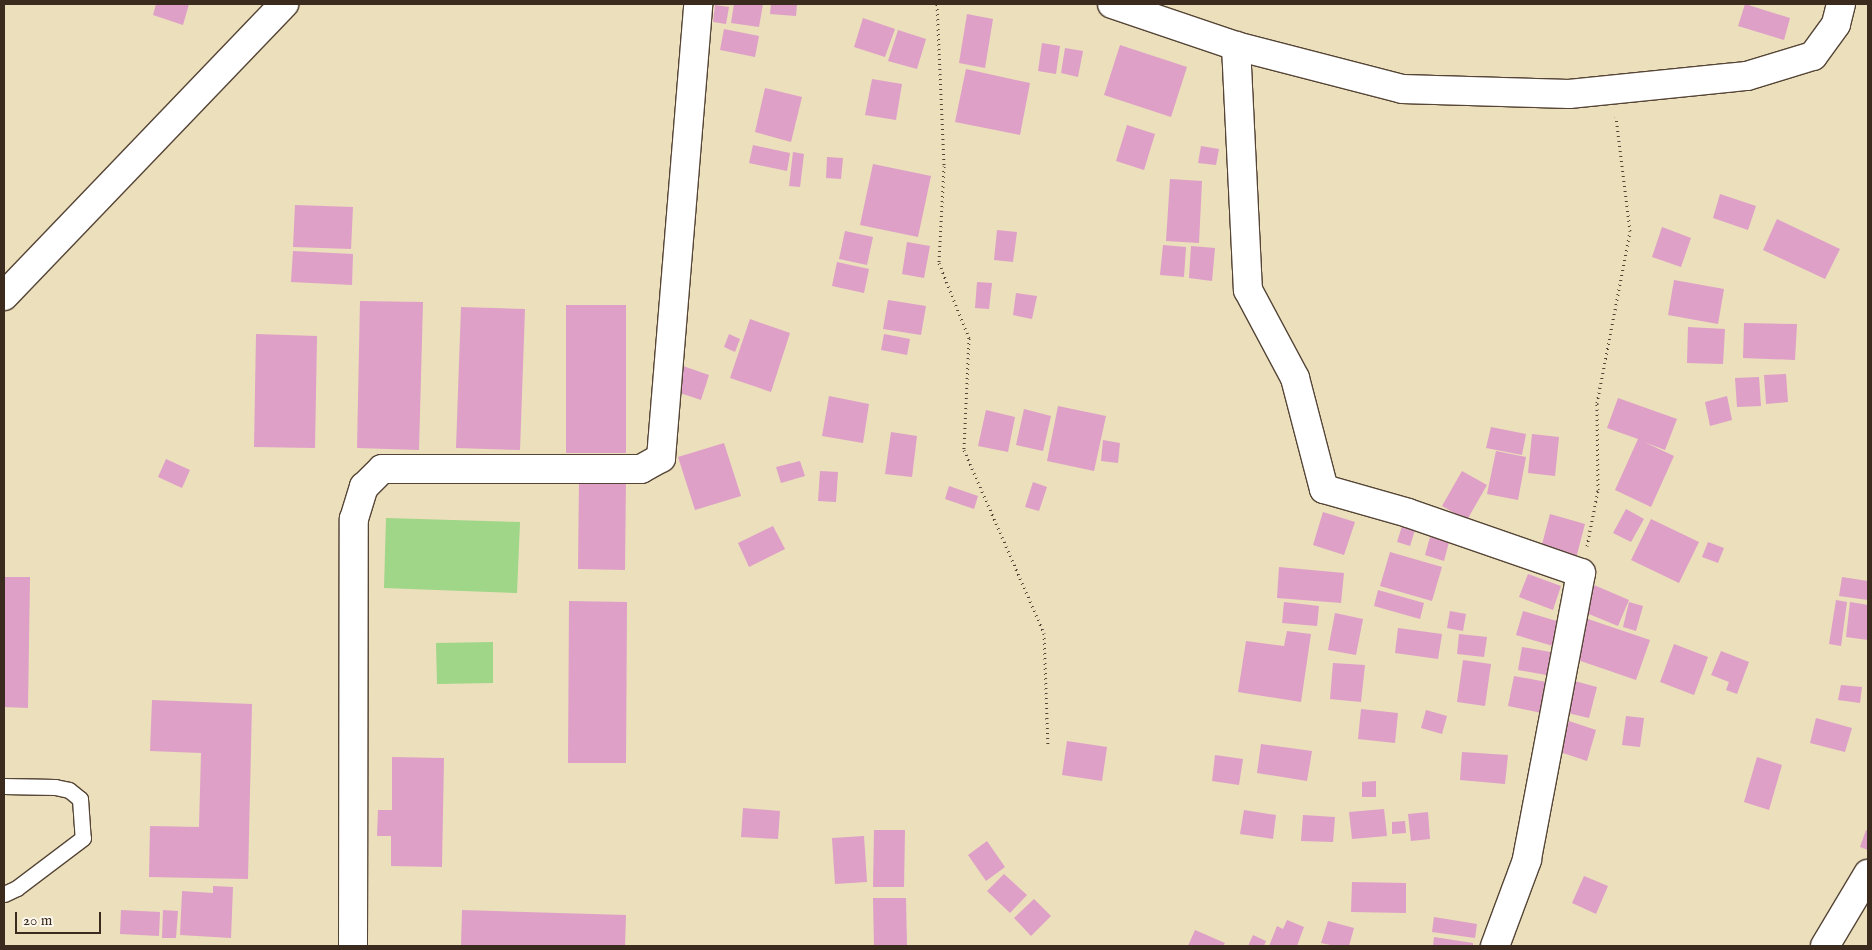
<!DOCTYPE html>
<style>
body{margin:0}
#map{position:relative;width:1872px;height:950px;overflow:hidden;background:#ebdfbc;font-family:"IM FELL English",serif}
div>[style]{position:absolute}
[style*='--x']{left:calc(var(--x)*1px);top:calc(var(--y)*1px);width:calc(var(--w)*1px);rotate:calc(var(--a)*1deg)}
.green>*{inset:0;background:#9fd688}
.building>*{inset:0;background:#dea0c7}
.path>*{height:3px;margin-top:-1.5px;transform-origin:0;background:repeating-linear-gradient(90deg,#554536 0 1px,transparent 0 5px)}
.roads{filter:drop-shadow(1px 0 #554536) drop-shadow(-1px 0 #554536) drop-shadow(0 1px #554536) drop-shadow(0 -1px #554536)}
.lane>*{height:15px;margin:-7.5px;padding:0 7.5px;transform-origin:7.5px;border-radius:7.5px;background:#fff}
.street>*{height:28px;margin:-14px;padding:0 14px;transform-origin:14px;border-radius:14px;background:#fff}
span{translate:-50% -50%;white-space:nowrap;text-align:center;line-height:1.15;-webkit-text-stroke:5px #fbf7ec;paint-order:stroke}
.frame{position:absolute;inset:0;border:5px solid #3b2a1e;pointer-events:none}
.scale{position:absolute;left:15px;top:912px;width:86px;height:22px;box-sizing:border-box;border:2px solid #3b2a1e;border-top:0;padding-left:6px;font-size:15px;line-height:18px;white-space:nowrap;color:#3b2a1e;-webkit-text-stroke:4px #fbf7ec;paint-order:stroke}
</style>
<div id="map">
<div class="green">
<div style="clip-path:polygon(386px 518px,520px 522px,517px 593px,384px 588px)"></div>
<div style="clip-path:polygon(493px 642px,493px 683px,437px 684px,436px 643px)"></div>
</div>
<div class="building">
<div style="clip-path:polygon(156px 4px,189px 4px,183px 25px,153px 15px)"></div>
<div style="clip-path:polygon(734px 4px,763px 4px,759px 27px,731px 23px)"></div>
<div style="clip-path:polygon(771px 4px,797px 4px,796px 16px,770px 14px)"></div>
<div style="clip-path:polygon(1745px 4px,1790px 18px,1784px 40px,1738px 26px)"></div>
<div style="clip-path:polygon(715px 5px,729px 7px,726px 24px,713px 22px)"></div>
<div style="clip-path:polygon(967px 14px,993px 19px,985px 68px,959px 63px)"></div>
<div style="clip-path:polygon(863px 18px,895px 29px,885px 57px,854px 47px)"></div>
<div style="clip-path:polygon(724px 29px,759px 36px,755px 57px,720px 50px)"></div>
<div style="clip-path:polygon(898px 30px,926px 39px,917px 69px,888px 61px)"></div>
<div style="clip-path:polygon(1042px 43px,1060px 46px,1056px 74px,1038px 71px)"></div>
<div style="clip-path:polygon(1120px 45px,1187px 67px,1171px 117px,1104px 95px)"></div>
<div style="clip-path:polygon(1065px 48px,1083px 51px,1078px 77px,1061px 73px)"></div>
<div style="clip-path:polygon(966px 69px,1030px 83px,1020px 135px,955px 122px)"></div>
<div style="clip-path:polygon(872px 79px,902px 84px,896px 120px,865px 115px)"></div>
<div style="clip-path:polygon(765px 88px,802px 97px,791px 142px,755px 132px)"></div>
<div style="clip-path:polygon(1127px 125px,1155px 134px,1144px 170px,1116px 161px)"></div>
<div style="clip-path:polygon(753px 145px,790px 153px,787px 171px,749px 163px)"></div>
<div style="clip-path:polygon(1201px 146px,1219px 149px,1216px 165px,1198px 163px)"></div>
<div style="clip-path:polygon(793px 152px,804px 154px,800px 187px,789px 186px)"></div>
<div style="clip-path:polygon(827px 157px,843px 158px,841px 179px,826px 178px)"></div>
<div style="clip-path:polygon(873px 164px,931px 176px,918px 237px,860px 225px)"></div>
<div style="clip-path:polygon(1170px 179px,1202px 181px,1199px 243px,1166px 241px)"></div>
<div style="clip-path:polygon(1720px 194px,1756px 206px,1748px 230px,1713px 218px)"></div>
<div style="clip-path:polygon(295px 205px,353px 207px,351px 249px,293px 247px)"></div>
<div style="clip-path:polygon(1777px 219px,1840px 249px,1825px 279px,1763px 250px)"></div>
<div style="clip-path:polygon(1662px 227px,1691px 238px,1681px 267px,1652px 257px)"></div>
<div style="clip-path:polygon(997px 230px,1017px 232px,1013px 262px,994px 260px)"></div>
<div style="clip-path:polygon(845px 231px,873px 237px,867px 265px,839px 259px)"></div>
<div style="clip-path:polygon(907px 242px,930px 246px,924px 278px,902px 274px)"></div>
<div style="clip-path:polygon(1163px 245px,1186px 247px,1184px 277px,1160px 275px)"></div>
<div style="clip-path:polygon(1191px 246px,1215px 248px,1212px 281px,1189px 278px)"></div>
<div style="clip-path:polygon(293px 251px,353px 254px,352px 285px,291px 282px)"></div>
<div style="clip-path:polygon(837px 262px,869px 269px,864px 293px,832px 286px)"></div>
<div style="clip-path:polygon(1674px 280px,1724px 289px,1718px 324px,1668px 315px)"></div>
<div style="clip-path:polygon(977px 282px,992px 283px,989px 309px,975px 308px)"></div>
<div style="clip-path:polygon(1016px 293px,1037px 296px,1032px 319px,1013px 315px)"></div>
<div style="clip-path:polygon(888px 300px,926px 306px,921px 335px,883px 329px)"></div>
<div style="clip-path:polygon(360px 301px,423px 302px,419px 450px,357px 448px)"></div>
<div style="clip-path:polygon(566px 305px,626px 305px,626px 453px,566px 453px)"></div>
<div style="clip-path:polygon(461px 307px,525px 309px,520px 450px,456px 448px)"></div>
<div style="clip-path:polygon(750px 319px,790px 333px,771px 392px,730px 378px)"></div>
<div style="clip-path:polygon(1744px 323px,1797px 324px,1795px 360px,1743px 358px)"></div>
<div style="clip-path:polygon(1688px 327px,1725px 329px,1723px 364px,1687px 363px)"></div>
<div style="clip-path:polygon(256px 334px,317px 336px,315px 448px,254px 447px)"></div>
<div style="clip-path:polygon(729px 334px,740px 339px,735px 352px,724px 347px)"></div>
<div style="clip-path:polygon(884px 334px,910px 339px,907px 355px,881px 350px)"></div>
<div style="clip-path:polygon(683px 366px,709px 375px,701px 400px,674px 391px)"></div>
<div style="clip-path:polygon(1786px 374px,1788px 402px,1766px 404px,1764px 375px)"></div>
<div style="clip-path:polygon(1759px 377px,1761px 406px,1737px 407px,1735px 378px)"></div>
<div style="clip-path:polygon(829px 396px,869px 404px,863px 443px,822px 436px)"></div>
<div style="clip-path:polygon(1727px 396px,1732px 420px,1710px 426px,1705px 402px)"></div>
<div style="clip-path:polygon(1618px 398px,1677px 419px,1665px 450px,1644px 442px,1674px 456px,1651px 507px,1615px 490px,1638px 439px,1607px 428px)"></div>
<div style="clip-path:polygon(1058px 406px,1106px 416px,1094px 471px,1047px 461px)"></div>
<div style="clip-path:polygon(1024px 409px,1051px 416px,1043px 451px,1016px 445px)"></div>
<div style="clip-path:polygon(986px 410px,1015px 417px,1008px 452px,978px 446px)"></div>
<div style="clip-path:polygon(1491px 427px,1526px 434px,1522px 455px,1486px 448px)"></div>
<div style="clip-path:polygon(891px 432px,917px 436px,912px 477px,885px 474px)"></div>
<div style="clip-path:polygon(1532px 434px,1559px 437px,1555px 476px,1528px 473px)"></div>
<div style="clip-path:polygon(1103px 440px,1120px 443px,1118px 463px,1101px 461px)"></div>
<div style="clip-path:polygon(724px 443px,741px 496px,695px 510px,678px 457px)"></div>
<div style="clip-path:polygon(1496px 451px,1526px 457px,1518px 500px,1487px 494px)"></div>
<div style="clip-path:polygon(166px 459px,190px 470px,182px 488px,158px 477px)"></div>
<div style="clip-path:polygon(800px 461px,805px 476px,781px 483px,776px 467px)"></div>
<div style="clip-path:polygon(820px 471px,838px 472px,836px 502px,818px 501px)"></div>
<div style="clip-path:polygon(1462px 471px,1487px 485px,1467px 520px,1442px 506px)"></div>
<div style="clip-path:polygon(579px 477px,626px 477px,625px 570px,578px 569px)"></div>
<div style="clip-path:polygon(1033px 482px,1047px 487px,1039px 511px,1025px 507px)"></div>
<div style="clip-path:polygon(949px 486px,978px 496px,974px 509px,945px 499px)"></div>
<div style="clip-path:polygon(1626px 509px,1644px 519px,1631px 542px,1613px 533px)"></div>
<div style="clip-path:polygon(1323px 512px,1355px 522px,1344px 555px,1313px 545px)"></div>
<div style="clip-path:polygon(1550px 514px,1585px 524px,1575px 562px,1540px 552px)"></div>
<div style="clip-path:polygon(1651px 519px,1699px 542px,1679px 583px,1631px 560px)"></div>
<div style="clip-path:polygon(773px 526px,785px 549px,749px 567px,738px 543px)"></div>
<div style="clip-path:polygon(1402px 526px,1415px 530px,1410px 546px,1397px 542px)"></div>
<div style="clip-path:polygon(1430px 537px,1449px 542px,1444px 561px,1425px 555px)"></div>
<div style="clip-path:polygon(1708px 542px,1724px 548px,1718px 563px,1702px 557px)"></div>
<div style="clip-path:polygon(1390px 552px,1442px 567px,1432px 601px,1380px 586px)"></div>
<div style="clip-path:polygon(1279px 567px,1344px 573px,1341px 603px,1277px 598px)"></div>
<div style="clip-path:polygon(1528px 574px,1561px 586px,1553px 610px,1519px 597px)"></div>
<div style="clip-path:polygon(4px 577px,30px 577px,28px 708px,4px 707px)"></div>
<div style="clip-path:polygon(1842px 577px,1868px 581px,1868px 600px,1839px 596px)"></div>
<div style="clip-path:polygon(1594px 585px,1629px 600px,1618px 626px,1584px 612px)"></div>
<div style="clip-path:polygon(1378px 590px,1424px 603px,1420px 619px,1374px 606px)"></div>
<div style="clip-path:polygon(1836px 600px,1847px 602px,1841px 646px,1829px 644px)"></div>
<div style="clip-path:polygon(569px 601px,627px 602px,626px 763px,568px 763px)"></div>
<div style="clip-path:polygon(1284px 602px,1319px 606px,1317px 626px,1282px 623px)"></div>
<div style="clip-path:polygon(1629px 602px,1643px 606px,1636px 631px,1623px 627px)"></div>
<div style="clip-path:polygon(1850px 602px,1868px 605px,1868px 640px,1846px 637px)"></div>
<div style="clip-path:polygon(1450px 611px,1466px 614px,1463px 631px,1447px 628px)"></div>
<div style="clip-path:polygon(1523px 611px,1560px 622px,1553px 646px,1516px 635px)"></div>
<div style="clip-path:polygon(1335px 613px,1363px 619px,1356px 655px,1328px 650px)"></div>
<div style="clip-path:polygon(1585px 618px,1650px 640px,1636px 680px,1572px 658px)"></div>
<div style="clip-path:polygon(1398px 628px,1442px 634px,1438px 659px,1395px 653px)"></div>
<div style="clip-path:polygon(1287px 631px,1311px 634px,1301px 702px,1238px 692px,1246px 641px,1284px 646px)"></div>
<div style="clip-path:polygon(1459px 634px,1487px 637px,1484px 657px,1457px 654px)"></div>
<div style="clip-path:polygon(1674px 644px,1708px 657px,1694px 695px,1660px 682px)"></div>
<div style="clip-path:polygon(1522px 647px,1556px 653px,1552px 676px,1518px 670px)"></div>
<div style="clip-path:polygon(1721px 651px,1749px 662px,1737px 694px,1726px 690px,1729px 682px,1711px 675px)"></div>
<div style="clip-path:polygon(1463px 660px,1491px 664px,1485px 706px,1457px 702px)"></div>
<div style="clip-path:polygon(1333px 663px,1365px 665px,1361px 702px,1330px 699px)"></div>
<div style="clip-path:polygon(1514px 676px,1552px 683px,1546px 714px,1508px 706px)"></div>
<div style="clip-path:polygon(1567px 679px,1597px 687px,1589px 718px,1559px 711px)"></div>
<div style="clip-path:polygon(1841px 685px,1862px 687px,1860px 703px,1838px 700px)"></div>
<div style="clip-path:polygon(152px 700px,252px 704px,248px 879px,149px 877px,150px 826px,199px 827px,201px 753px,150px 751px)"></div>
<div style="clip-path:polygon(1361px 709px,1398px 713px,1395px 743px,1358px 739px)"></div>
<div style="clip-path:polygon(1426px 710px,1447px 716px,1442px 734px,1421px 728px)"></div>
<div style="clip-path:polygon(1626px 716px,1644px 718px,1640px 747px,1622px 745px)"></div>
<div style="clip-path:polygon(1816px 718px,1852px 728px,1845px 752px,1810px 743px)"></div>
<div style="clip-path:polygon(1569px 721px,1596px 730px,1587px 761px,1560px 752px)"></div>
<div style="clip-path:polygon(1067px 741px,1107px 747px,1102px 781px,1062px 775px)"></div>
<div style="clip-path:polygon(1261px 744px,1312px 751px,1307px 781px,1257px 773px)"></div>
<div style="clip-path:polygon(1462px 752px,1508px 755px,1505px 784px,1460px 780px)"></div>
<div style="clip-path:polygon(1215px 755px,1243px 759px,1239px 785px,1212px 781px)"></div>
<div style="clip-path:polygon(392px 757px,444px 758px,442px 867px,391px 866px,391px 836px,377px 836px,378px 810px,392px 810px)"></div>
<div style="clip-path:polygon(1757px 757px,1782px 765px,1769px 810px,1744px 802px)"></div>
<div style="clip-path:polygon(1376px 781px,1376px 797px,1362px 797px,1362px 782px)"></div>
<div style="clip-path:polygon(743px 808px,780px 811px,778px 839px,741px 837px)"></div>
<div style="clip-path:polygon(1384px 809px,1387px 836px,1352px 839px,1349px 812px)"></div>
<div style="clip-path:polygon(1244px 810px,1276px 815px,1273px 839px,1240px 834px)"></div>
<div style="clip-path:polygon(1428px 812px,1430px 839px,1411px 841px,1408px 814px)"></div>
<div style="clip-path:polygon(1303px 815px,1335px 817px,1333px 842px,1301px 841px)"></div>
<div style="clip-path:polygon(1405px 821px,1406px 833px,1392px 834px,1392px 822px)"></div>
<div style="clip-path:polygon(874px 830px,905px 830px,904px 887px,873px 887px)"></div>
<div style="clip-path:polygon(1866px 830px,1868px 831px,1868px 850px,1860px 847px)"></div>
<div style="clip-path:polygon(864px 836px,867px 882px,835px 884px,832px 838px)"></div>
<div style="clip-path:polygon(987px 841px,1005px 867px,986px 881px,968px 855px)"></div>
<div style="clip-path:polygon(1004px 874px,1027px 895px,1010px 913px,987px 891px)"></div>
<div style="clip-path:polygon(1584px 876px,1608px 886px,1596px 914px,1572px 903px)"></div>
<div style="clip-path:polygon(1352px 882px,1406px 883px,1406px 913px,1351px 912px)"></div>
<div style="clip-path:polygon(213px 886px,233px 887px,231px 938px,180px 935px,182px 891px,213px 893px)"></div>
<div style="clip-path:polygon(873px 898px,906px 898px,907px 946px,874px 946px)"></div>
<div style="clip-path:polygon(1034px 899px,1051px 916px,1031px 936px,1014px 918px)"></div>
<div style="clip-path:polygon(121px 910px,160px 912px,159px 936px,120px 934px)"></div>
<div style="clip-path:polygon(163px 910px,178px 911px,176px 938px,162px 938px)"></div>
<div style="clip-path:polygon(462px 910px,626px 915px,625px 946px,461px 946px)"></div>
<div style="clip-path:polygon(1434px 917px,1477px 924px,1475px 938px,1432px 932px)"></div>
<div style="clip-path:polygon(1287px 920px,1304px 927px,1297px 946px,1269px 946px,1277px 926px,1283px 929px)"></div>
<div style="clip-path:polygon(1328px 921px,1354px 928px,1349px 946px,1335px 946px,1321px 943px)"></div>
<div style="clip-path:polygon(1195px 930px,1225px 943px,1223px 946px,1188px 946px)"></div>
<div style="clip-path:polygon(1253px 935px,1266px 941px,1264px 946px,1248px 946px)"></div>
<div style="clip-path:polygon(1434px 937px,1473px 943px,1473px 946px,1433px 946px)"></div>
</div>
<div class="path">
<div style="--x:937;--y:4;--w:162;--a:87.5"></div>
<div style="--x:944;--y:166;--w:97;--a:93"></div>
<div style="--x:939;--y:263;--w:81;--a:68.2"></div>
<div style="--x:969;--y:338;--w:112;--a:92.6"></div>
<div style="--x:964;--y:450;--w:200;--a:66.4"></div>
<div style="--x:1044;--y:633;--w:113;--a:88"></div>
<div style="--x:1587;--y:546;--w:57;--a:-78.9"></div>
<div style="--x:1598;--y:490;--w:87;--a:-90.7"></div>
<div style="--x:1597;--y:403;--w:175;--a:-79.1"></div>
<div style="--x:1630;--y:231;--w:115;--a:-97"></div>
</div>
<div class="roads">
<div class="lane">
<div style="--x:4;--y:786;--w:51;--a:1.1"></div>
<div style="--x:55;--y:787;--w:14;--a:12"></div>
<div style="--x:69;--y:790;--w:14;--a:39"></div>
<div style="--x:80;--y:799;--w:39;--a:86"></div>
<div style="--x:83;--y:838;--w:83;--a:142.9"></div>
<div style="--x:17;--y:888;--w:14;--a:155"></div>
</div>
<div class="street">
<div style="--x:1112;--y:4;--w:131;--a:18.7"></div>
<div style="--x:1236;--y:46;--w:171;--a:14.5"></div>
<div style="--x:1402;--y:89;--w:167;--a:1.7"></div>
<div style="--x:1569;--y:94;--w:179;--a:-5.8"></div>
<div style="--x:1747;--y:76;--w:69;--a:-16.9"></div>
<div style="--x:1813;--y:56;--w:39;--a:-54"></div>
<div style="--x:1836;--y:24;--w:21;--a:-76"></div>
<div style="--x:1236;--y:46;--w:244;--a:87.2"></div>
<div style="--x:1248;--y:290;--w:100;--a:61.9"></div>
<div style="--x:1295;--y:378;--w:115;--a:75.4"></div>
<div style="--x:1324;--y:489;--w:87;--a:15.9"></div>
<div style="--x:1408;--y:513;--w:183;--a:19.1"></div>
<div style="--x:1581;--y:573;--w:292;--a:100.7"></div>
<div style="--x:1527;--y:860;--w:92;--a:110.4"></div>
<div style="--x:4;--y:296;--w:405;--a:-46.2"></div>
<div style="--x:353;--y:946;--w:427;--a:-89.9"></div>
<div style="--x:354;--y:519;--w:34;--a:-73"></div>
<div style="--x:364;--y:487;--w:25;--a:-45"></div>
<div style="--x:382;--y:469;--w:259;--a:0"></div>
<div style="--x:641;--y:469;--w:23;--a:-29"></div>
<div style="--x:661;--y:458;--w:456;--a:-85.3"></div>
<div style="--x:1825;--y:946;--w:84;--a:-59.2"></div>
</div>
</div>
<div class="frame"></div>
<div class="scale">20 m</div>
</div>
